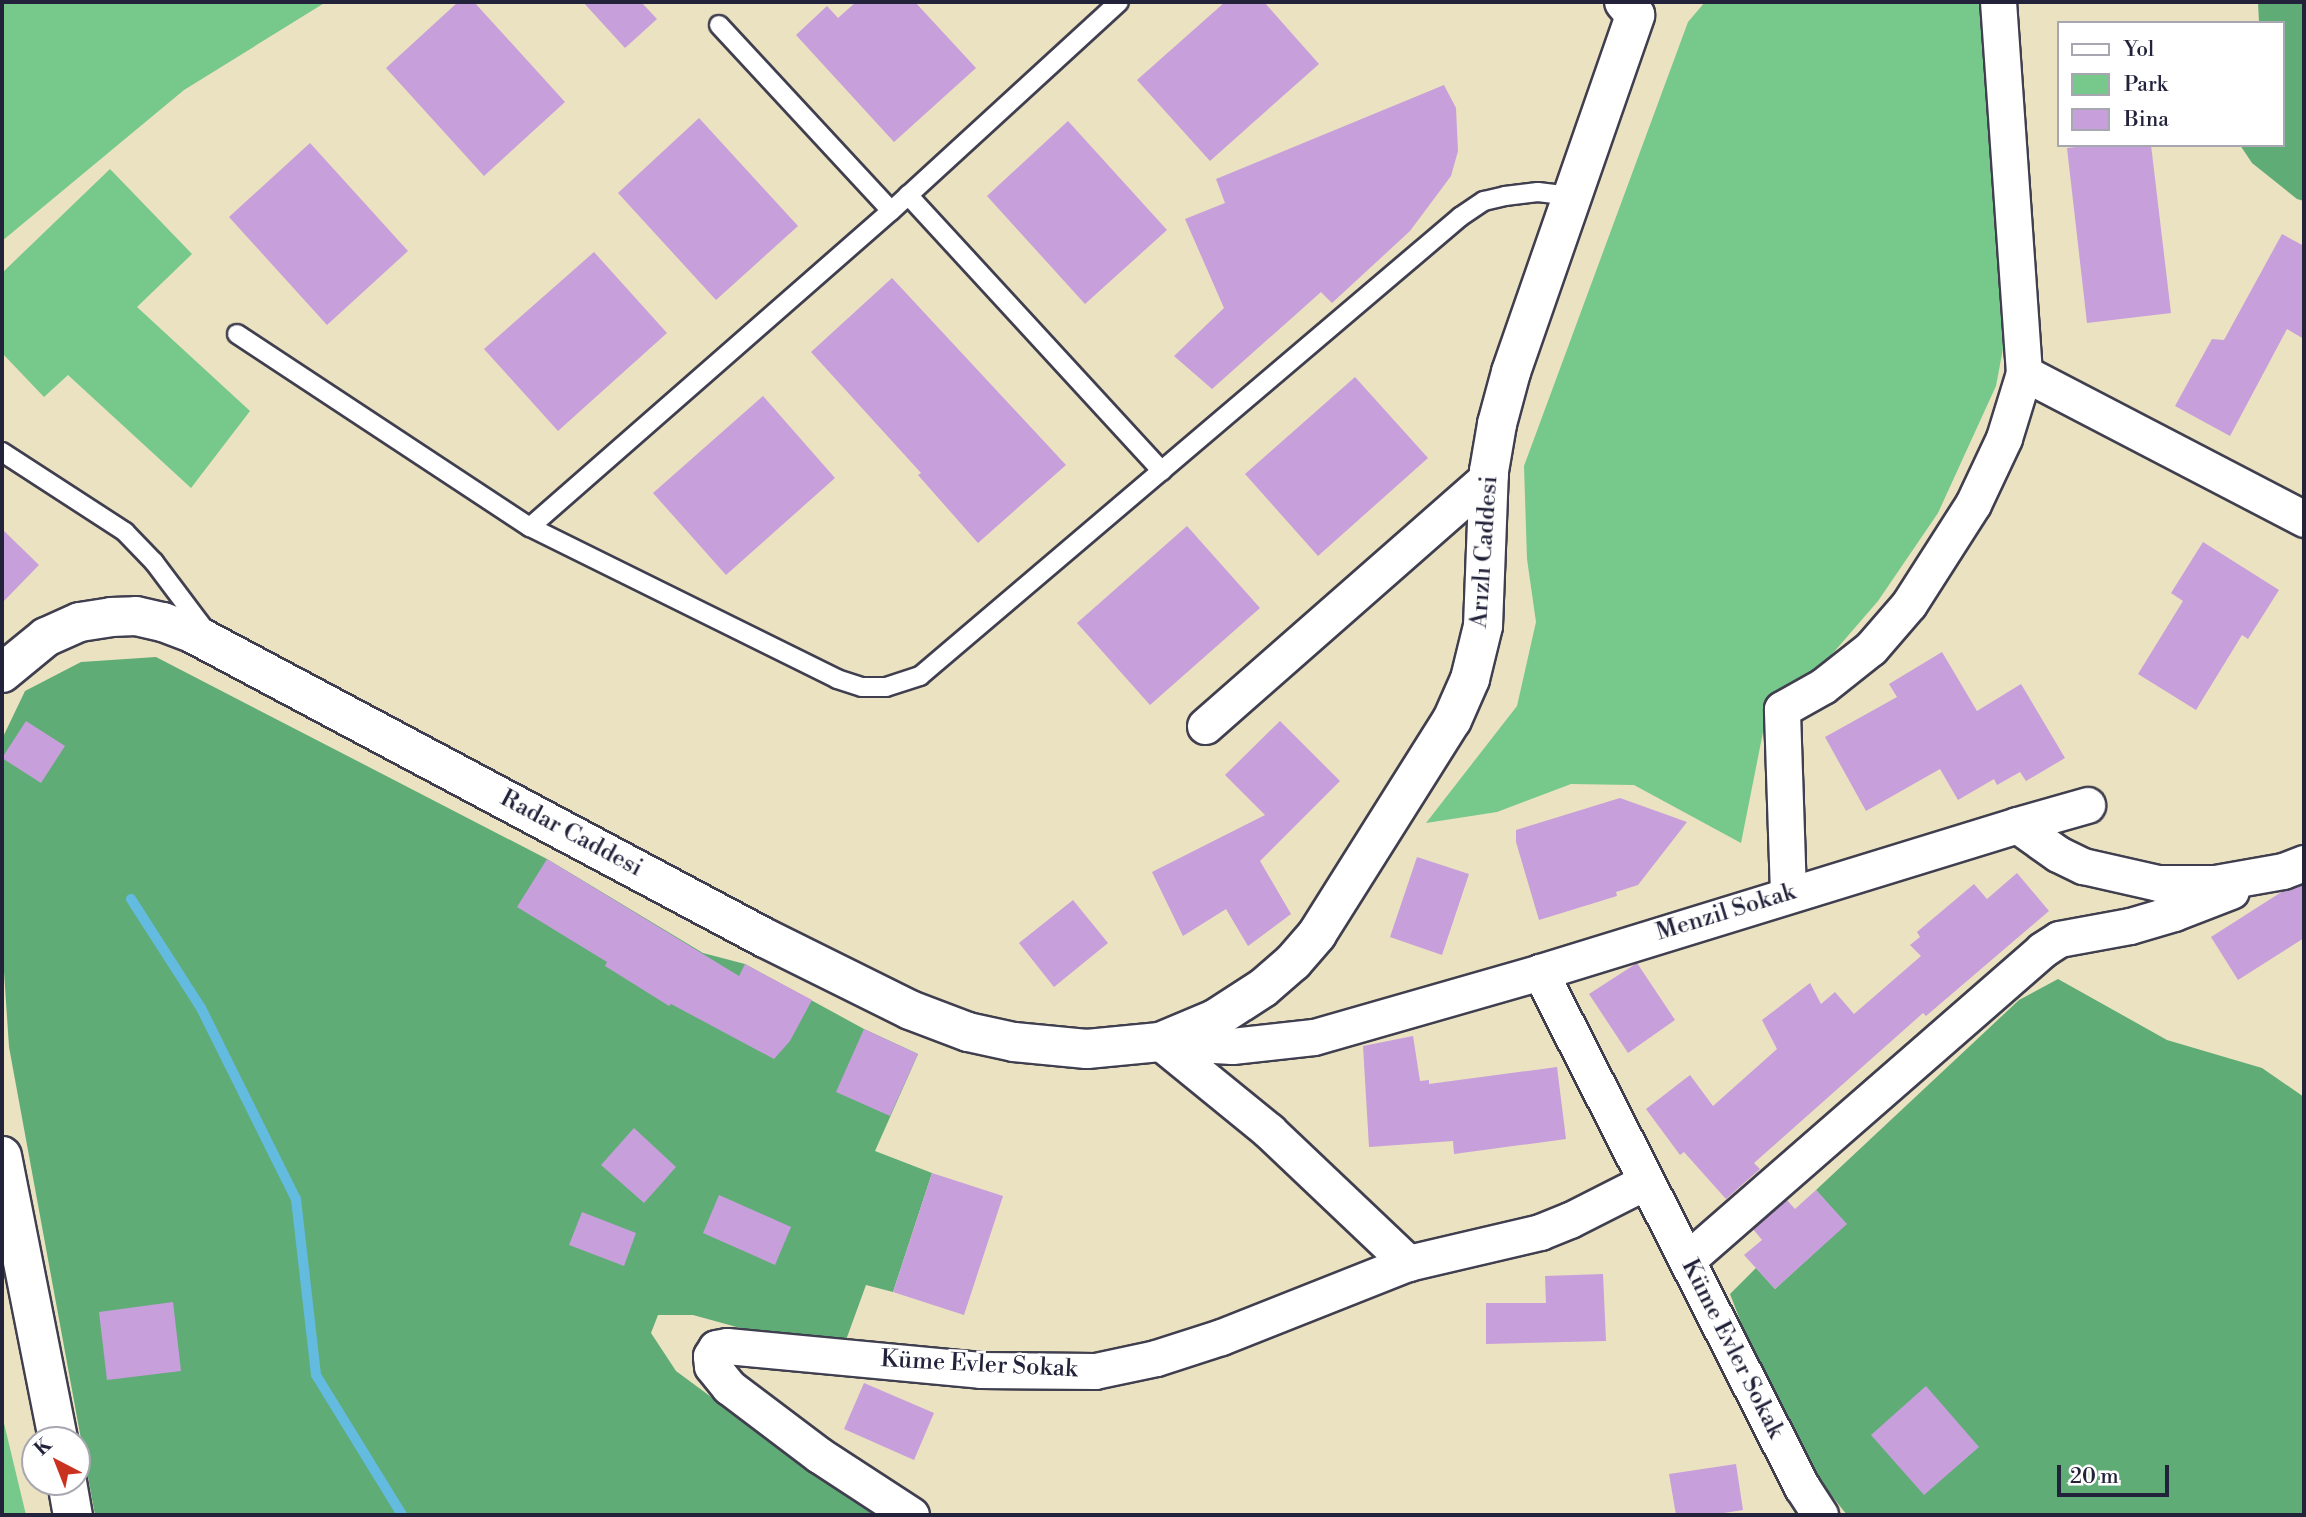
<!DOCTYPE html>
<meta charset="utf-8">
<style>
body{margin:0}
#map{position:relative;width:2306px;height:1517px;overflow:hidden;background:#ebe2c1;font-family:"Libre Bodoni",serif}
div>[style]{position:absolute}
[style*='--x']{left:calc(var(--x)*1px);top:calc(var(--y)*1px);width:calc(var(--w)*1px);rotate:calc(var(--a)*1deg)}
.green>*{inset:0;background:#76c88b}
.forest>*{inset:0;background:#60ac77}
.stream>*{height:10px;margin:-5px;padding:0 5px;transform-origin:5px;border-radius:5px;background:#63bbe0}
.building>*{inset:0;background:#c79fdb}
.roads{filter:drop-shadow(2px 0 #403f4f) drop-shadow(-2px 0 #403f4f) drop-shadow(0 2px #403f4f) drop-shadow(0 -2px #403f4f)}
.lane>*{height:18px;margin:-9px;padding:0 9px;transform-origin:9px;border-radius:9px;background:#fff}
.street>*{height:35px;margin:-17.5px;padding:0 17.5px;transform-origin:17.5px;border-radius:17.5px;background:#fff}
.secondary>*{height:38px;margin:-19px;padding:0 19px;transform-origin:19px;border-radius:19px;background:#fff}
span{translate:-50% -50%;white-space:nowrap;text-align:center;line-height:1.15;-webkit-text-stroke:5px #fff;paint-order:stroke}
.street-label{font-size:24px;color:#22223b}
.frame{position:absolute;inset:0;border:4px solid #22223b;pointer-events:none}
.legend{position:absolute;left:2057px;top:21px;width:228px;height:126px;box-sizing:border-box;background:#fff;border:2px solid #a7a7b1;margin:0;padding:9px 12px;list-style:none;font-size:21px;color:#22223b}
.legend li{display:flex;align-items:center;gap:14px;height:35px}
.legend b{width:35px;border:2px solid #a7a7b1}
.north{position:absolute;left:21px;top:1426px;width:70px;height:70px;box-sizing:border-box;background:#fff;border:2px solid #a7a7b1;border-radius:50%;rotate:318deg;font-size:19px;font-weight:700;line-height:28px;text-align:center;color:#22223b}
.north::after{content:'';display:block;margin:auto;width:24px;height:32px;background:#c8321e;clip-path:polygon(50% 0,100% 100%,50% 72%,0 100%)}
.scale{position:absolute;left:2057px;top:1465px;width:112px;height:32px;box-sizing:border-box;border:4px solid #22223b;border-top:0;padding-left:9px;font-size:21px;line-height:24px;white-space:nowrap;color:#22223b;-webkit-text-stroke:5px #fff;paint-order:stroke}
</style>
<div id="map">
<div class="green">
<div style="clip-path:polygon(2px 2px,326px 2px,184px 90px,2px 241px)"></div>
<div style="clip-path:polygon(1705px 2px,1984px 2px,2004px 343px,1996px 386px,1938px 513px,1878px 601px,1827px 660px,1768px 707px,1741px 843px,1634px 785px,1571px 784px,1497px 812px,1426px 823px,1517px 706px,1536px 622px,1527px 559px,1524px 466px,1688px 22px)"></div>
<div style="clip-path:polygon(110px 169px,192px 254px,137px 307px,250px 411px,191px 488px,68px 375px,44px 397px,2px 353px,2px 273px)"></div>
<div style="clip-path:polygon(2px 1415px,26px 1515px,2px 1515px)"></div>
</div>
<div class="forest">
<div style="clip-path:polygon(2258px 2px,2304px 2px,2304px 201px,2297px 199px,2252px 163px,2240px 145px,2283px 145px,2283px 23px,2259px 23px)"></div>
<div style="clip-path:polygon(156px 657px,547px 859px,703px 953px,745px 964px,864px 1029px,918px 1054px,875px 1151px,932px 1173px,893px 1292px,866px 1285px,846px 1340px,777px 1338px,693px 1315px,658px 1315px,651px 1333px,676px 1371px,779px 1447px,882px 1515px,95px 1515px,9px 1047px,2px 942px,2px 739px,25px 691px,81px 662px)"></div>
<div style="clip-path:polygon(2058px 979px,2167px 1040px,2262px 1068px,2304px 1097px,2304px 1515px,1847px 1515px,1820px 1481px,1745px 1333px,1730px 1294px,1756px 1268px,1775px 1289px,1846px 1224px,1816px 1190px,2019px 1000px)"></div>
</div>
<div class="stream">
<div style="--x:131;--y:899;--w:130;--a:57.3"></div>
<div style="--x:201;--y:1008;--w:213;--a:63.6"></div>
<div style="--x:296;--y:1199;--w:177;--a:83.5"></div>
<div style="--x:316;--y:1375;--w:164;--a:58.4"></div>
</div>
<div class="building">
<div style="clip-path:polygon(458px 2px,474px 2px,565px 102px,484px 176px,386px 68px)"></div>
<div style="clip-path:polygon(583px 2px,641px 2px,657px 19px,625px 48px)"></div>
<div style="clip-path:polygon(856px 2px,915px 2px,976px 68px,894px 142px,796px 35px,827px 6px,838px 18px)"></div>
<div style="clip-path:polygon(1225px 2px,1264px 2px,1319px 64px,1210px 161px,1137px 80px)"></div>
<div style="clip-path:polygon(1444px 85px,1456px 108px,1458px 151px,1451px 176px,1410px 231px,1332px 303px,1321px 292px,1212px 389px,1174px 356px,1224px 308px,1185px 219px,1225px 203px,1216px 179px)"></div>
<div style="clip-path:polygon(699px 118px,798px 226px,716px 300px,618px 193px)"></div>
<div style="clip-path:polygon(1068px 121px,1167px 230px,1085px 304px,987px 196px)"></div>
<div style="clip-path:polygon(310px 143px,408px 251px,327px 325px,229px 217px)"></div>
<div style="clip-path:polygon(2093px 145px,2151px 145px,2171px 313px,2087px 323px,2067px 148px)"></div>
<div style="clip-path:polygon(2282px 234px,2304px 246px,2304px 339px,2287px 329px,2230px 436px,2175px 406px,2212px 339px,2224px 340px)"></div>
<div style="clip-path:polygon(594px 252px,667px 333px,558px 431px,484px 349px)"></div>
<div style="clip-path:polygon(892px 278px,1066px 465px,978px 543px,918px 475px,921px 473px,811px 352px)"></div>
<div style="clip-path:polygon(1355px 377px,1428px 458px,1318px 556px,1245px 474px)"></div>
<div style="clip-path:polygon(763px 396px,835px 478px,726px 575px,653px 493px)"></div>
<div style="clip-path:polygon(1187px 526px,1260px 608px,1150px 705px,1077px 623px)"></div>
<div style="clip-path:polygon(2px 529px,39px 565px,2px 603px)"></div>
<div style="clip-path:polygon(2203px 542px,2279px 590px,2248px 639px,2242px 635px,2196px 710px,2138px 674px,2183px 601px,2171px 593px)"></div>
<div style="clip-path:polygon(1942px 652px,1977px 711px,2021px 684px,2065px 758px,2026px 781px,2020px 772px,1997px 785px,1994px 779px,1958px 800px,1940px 769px,1866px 811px,1825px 737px,1897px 697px,1889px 684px)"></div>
<div style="clip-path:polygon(26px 721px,65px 746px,41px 783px,2px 758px)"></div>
<div style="clip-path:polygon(1280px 721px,1340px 781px,1260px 861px,1291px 914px,1248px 946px,1226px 909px,1183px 936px,1152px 872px,1265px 815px,1225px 775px)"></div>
<div style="clip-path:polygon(1620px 798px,1687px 822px,1638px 885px,1616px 892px,1617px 896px,1539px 920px,1516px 842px,1516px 830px)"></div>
<div style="clip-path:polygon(1417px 857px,1469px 874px,1442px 955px,1390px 937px)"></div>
<div style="clip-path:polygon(547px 859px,739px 976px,745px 964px,812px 1000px,790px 1041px,774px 1059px,671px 1004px,669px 1006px,605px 966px,607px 962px,517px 907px)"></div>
<div style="clip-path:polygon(2017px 873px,2049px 911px,1926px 1016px,1923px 1013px,1754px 1163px,1760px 1169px,1726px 1199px,1684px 1152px,1680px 1155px,1646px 1109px,1690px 1075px,1713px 1106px,1777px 1049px,1762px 1020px,1810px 983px,1821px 1004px,1835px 992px,1854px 1014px,1921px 956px,1910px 945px,1920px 937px,1917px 932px,1974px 884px,1987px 899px)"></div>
<div style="clip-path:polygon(2304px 884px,2304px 938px,2238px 980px,2211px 937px,2283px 891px)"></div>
<div style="clip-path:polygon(1073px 900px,1108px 943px,1054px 987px,1019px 943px)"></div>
<div style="clip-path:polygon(1637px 963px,1675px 1020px,1628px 1053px,1589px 994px)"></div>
<div style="clip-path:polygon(864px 1029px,918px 1054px,890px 1116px,836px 1092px)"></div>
<div style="clip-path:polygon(1413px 1036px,1420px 1081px,1429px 1080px,1429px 1084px,1557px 1067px,1566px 1139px,1454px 1154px,1453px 1141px,1369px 1147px,1363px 1046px)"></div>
<div style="clip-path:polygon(634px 1128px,676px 1167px,644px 1203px,601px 1165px)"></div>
<div style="clip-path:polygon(932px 1173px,1003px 1196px,964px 1315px,893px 1292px)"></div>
<div style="clip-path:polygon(1816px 1190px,1847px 1224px,1775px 1289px,1744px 1255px,1762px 1240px,1753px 1229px,1787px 1200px,1795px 1209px)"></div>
<div style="clip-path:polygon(719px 1195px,791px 1227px,775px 1265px,703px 1233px)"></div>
<div style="clip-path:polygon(582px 1212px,636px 1233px,624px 1266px,569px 1245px)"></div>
<div style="clip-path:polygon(1603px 1274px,1606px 1341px,1486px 1344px,1486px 1303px,1546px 1303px,1545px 1276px)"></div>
<div style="clip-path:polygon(173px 1302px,181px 1371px,107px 1380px,99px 1312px)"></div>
<div style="clip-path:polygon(864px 1383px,934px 1413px,914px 1460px,844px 1429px)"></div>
<div style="clip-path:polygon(1926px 1386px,1979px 1447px,1924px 1495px,1871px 1435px)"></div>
<div style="clip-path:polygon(1736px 1464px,1743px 1510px,1711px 1515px,1676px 1515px,1669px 1474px)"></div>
</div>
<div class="roads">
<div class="lane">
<div style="--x:719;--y:25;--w:253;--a:47.2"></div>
<div style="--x:908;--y:195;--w:375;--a:47.4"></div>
<div style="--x:237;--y:334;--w:351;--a:33.4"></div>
<div style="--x:530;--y:527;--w:343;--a:26.3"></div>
<div style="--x:837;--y:679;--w:26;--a:18"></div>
<div style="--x:862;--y:687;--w:24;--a:0"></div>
<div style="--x:886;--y:687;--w:36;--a:-18"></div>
<div style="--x:920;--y:676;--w:709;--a:-40.36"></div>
<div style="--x:1460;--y:217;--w:29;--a:-34"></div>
<div style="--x:1484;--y:201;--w:22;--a:-13"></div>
<div style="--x:1505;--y:196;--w:33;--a:-7"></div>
<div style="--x:1538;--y:192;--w:35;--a:7"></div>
<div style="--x:2;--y:452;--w:147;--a:33"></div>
<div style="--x:125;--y:532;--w:42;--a:46"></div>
<div style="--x:154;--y:562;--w:85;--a:53.1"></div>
<div style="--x:530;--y:527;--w:480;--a:-41.2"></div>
<div style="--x:891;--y:211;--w:309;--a:-42.5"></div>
</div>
<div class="street">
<div style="--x:2024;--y:373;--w:316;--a:27.5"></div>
<div style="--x:1205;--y:726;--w:379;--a:-41.3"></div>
<div style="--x:2017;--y:825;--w:73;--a:-15.9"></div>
<div style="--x:1788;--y:893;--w:184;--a:-91.9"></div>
<div style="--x:1782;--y:709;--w:47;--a:-29.3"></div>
<div style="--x:1823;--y:686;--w:61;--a:-38.4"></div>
<div style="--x:1871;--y:648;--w:58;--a:-49.2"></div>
<div style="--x:1909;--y:604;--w:119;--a:-57.4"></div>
<div style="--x:1973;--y:504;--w:73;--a:-64.8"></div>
<div style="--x:2004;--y:438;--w:68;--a:-72.9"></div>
<div style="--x:2024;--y:373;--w:372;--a:-94"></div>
<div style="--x:1540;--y:972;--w:578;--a:63.04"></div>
<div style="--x:1802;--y:1487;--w:33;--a:57"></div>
<div style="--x:1160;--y:1042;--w:72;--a:3.2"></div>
<div style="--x:1232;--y:1046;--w:82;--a:-6.3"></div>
<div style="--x:1314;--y:1037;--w:235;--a:-16"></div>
<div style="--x:1540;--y:972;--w:499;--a:-17.1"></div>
<div style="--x:2017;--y:825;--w:50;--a:35.3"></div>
<div style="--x:2058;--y:854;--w:28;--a:26"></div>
<div style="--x:2083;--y:866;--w:77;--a:12.8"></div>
<div style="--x:2158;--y:883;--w:57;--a:0"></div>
<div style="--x:2215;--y:883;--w:69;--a:-10"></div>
<div style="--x:2283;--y:871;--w:22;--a:-21"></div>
<div style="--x:1160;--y:1042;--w:141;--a:39.2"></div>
<div style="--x:1269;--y:1131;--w:192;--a:43.5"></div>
<div style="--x:1687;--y:1260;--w:471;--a:-41.1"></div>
<div style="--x:2042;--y:950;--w:20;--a:-33"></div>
<div style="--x:2059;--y:939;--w:72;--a:-10.4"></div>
<div style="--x:2130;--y:926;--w:46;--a:-16.5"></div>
<div style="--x:2174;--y:913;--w:61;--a:-21.1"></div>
<div style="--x:911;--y:1515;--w:110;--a:-146.9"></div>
<div style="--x:819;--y:1455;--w:113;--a:-142.9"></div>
<div style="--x:729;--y:1387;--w:27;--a:-129"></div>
<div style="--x:712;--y:1366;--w:10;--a:-96"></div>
<div style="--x:711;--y:1356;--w:9;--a:-58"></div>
<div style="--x:716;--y:1348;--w:11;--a:-10"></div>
<div style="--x:727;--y:1346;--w:254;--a:5.4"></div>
<div style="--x:980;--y:1370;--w:115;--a:0.5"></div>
<div style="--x:1095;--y:1371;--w:62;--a:-12"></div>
<div style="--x:1156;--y:1358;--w:68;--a:-17.9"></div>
<div style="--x:1221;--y:1337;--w:201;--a:-21.6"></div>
<div style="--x:1408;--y:1263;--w:136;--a:-13.2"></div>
<div style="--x:1540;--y:1232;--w:32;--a:-22"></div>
<div style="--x:1570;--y:1220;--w:84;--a:-26.9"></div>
</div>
<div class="secondary">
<div style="--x:2;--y:673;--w:57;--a:-39.3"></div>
<div style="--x:46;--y:637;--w:37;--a:-24"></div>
<div style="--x:80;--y:622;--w:31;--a:-9"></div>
<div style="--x:111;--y:617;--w:25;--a:-2"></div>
<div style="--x:136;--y:616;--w:28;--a:13"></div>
<div style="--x:163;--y:622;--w:31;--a:21"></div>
<div style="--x:192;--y:633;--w:649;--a:28.03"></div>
<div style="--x:765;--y:938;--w:162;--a:26.4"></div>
<div style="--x:910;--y:1010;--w:62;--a:20.8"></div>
<div style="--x:968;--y:1032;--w:47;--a:12.3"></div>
<div style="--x:1014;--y:1042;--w:73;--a:5.5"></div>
<div style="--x:1087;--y:1049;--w:73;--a:-5.5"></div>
<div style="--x:1160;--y:1042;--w:60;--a:-22.7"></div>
<div style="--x:1215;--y:1019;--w:57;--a:-32.9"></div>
<div style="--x:1263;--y:988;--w:40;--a:-41"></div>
<div style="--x:1293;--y:962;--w:37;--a:-49"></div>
<div style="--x:1317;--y:934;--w:253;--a:-57.8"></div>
<div style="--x:1452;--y:720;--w:45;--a:-66.3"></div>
<div style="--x:1470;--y:679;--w:55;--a:-76.2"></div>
<div style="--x:1483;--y:626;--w:155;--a:-87.8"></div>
<div style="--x:1489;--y:471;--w:48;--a:-80.3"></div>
<div style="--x:1497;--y:424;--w:54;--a:-74.9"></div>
<div style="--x:1511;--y:372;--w:378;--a:-70.8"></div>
<div style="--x:1635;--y:15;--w:17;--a:-130"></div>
<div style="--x:2;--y:1156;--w:289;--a:78.8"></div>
<div style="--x:67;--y:1482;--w:34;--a:80"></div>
</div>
</div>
<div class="street-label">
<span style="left:1485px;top:552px;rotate:-86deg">Arızlı Caddesi</span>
<span style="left:571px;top:834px;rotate:28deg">Radar Caddesi</span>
<span style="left:1726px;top:913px;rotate:-17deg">Menzil Sokak</span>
<span style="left:1732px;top:1349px;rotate:63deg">Küme Evler Sokak</span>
<span style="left:979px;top:1365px;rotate:3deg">Küme Evler Sokak</span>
</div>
<div class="frame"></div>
<ul class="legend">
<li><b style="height:9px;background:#fff"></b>Yol</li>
<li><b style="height:19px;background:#76c88b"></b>Park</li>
<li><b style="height:19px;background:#c79fdb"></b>Bina</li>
</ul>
<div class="north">K</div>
<div class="scale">20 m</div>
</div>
